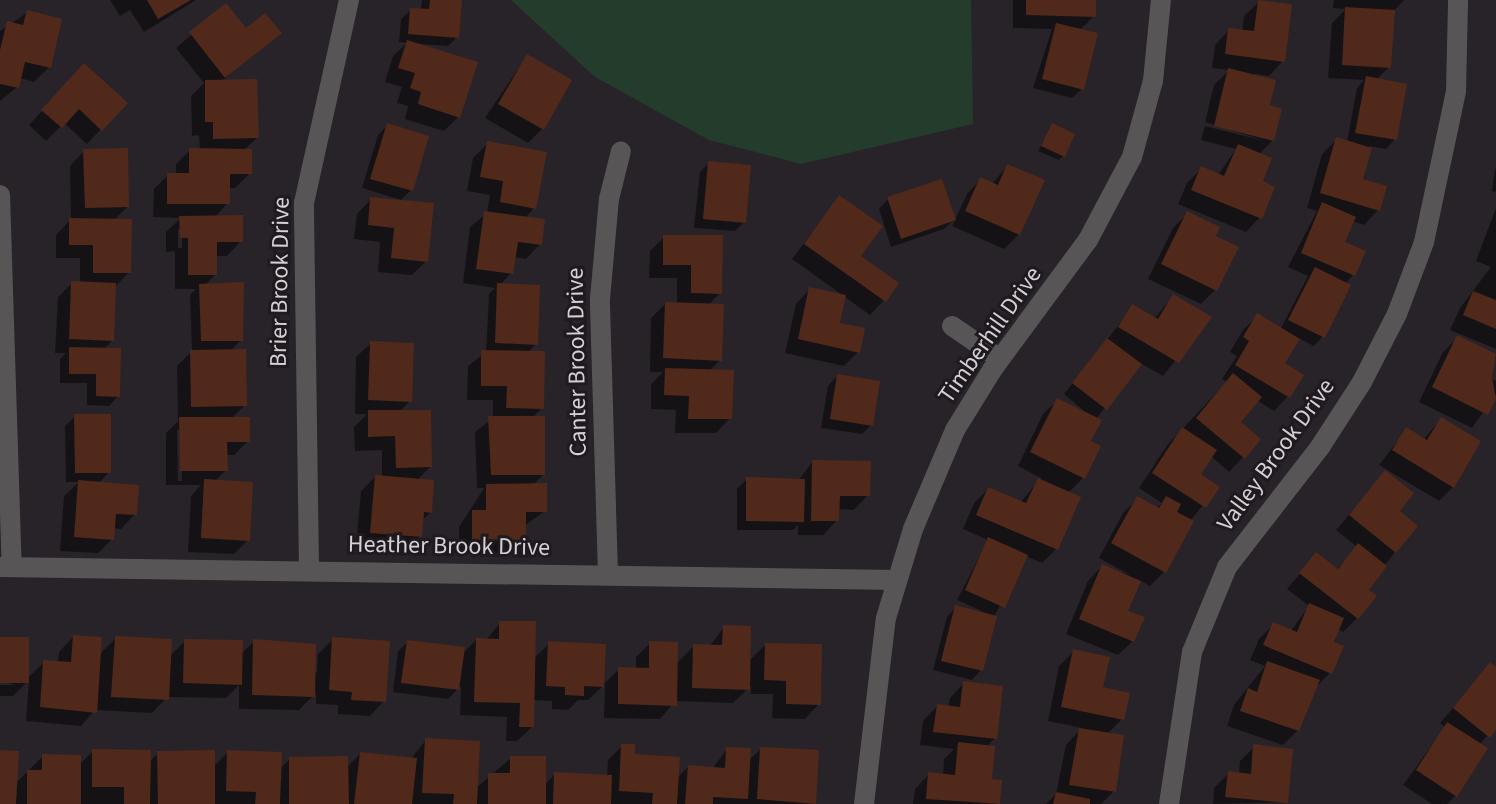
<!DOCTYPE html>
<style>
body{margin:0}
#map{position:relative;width:1496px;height:804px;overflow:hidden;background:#282329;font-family:"Source Sans 3",sans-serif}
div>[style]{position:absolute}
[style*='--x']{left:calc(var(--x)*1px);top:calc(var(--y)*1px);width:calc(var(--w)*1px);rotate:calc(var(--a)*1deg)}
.green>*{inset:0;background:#243c2c}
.shadow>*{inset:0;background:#0007}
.building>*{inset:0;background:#50291b}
.minor>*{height:20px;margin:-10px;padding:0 10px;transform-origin:10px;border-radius:10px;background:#585557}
span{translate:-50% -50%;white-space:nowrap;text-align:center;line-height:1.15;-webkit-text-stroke:6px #1f1a1f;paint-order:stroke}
.street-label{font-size:24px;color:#d4d0d4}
</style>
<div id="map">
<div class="green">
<div style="clip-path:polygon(511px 0,971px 0,973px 124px,801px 164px,709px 140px,595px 77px)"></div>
</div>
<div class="shadow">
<div style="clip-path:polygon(110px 0,196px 0,144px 32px,130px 10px,120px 16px)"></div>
<div style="clip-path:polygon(422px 0,460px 0,457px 37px,448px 46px,420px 44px,458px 117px,444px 131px,405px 119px,408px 106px,397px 103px,402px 87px,385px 82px,393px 56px,407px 43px,399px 42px,401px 19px,411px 10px,421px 10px)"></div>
<div style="clip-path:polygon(1013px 0,1094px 0,1094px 16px,1079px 31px,1082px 89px,1072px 98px,1033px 88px,1052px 29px,1013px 28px)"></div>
<div style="clip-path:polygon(1334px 0,1404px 0,1393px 12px,1389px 67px,1376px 80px,1395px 139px,1386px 149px,1370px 146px,1360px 180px,1378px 210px,1364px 225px,1352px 221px,1342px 243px,1353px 275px,1345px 284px,1323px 336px,1314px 346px,1298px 338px,1282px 364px,1288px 396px,1274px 411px,1257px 400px,1238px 422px,1243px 457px,1229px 472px,1211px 456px,1198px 475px,1217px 488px,1190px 521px,1164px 572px,1150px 586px,1139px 580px,1126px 612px,1133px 641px,1118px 655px,1066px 634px,1088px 581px,1102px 566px,1130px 575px,1099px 558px,1123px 513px,1138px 498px,1156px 509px,1162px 503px,1139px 488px,1168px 444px,1227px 382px,1222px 379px,1237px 356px,1230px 352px,1243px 330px,1257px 316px,1280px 330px,1308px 276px,1288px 267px,1317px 211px,1307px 208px,1322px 154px,1337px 139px,1347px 142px,1357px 88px,1364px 80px,1328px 78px,1332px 23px,1346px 9px,1333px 8px)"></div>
<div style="clip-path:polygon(1259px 2px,1283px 61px,1269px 76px,1254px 74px,1273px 140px,1258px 155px,1260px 217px,1246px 232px,1178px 204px,1187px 183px,1201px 169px,1218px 175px,1236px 149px,1201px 140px,1205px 126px,1265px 141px,1205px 122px,1214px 85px,1229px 70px,1212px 68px,1215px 45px,1229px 30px,1242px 32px,1244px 16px)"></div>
<div style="clip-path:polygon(evenodd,226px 5px,246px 31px,279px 33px,221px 82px,257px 138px,244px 150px,250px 173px,235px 188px,228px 188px,228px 203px,214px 218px,241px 241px,227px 256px,215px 256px,215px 275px,205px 285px,241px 340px,230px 351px,245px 405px,231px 419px,248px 441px,234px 455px,226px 455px,226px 470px,214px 482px,248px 540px,234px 554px,188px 552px,191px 496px,201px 485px,166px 485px,166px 433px,178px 421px,177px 366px,192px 351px,190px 295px,196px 289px,175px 289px,175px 251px,166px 252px,166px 232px,181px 218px,153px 217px,154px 189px,168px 175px,176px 175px,176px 164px,190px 150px,200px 150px,199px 135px,192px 136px,191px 96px,204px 83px,176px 48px,226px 5px,178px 229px,182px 229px,182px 248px,178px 248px,178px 229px,226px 5px,177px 430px,181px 430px,182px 481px,178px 481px,177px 430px)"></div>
<div style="clip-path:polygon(28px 12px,49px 67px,34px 82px,20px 78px,17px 87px,0 101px,0 31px)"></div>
<div style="clip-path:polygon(527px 56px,542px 129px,528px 143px,485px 118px)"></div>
<div style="clip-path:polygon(70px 80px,101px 129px,87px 144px,64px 123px,46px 141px,29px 125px)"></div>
<div style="clip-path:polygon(387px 126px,411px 190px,401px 200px,362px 188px,378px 135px)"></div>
<div style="clip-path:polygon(1053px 126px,1063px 156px,1059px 160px,1038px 151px)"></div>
<div style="clip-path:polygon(488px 143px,534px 208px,525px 218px,540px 244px,526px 259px,514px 257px,511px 273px,500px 285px,536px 344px,527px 353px,542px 408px,532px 418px,543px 475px,532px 486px,545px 511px,524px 526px,524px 539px,510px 553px,459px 554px,459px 527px,484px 488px,477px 488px,475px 432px,493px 418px,493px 400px,467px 400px,468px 366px,486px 352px,489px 294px,495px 288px,463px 283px,470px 227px,487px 213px,490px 195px,467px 191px,473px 158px)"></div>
<div style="clip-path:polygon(84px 151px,127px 207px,113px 221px,129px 272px,114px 288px,112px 341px,103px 350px,118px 396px,109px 406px,87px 405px,87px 383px,60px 383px,60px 359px,66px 353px,55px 353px,58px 297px,72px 283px,80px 283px,80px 258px,56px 258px,56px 235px,71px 219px,70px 166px)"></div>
<div style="clip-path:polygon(709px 163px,744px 222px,735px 231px,694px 228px,700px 172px)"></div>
<div style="clip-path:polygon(1007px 166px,1019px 234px,1004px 249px,952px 226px,967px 194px,981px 179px,992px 184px)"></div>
<div style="clip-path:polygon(1495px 169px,1496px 169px,1496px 192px,1492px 191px)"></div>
<div style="clip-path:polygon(839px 198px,858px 257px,884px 300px,870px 315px,792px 259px)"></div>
<div style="clip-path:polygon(371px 199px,426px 261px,412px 275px,378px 272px,380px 242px,354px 239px,357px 214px)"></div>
<div style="clip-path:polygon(888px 199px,954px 220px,944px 229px,891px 247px,879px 209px)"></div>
<div style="clip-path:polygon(1496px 208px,1496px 349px,1450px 330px,1460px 308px,1491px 267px,1476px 261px)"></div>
<div style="clip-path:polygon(1187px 214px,1213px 236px,1215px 290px,1201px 304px,1148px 279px,1173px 228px)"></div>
<div style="clip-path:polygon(664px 237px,720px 293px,708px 305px,720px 360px,709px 371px,730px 418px,716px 433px,675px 433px,676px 410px,651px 409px,651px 384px,663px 372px,650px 372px,651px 318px,665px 304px,677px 304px,677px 278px,649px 278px,650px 251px)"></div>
<div style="clip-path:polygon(810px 289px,858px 352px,844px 366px,785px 353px,796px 304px)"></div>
<div style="clip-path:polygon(1173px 296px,1209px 318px,1163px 376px,1140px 363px,1096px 419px,1083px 478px,1068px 493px,1056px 549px,1042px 563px,1025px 556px,995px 615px,981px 670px,972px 680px,933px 670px,947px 617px,956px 607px,984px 612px,957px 600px,988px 540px,963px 529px,974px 503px,988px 489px,1020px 503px,1041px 478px,1018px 466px,1043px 414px,1058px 400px,1090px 416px,1064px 394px,1133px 307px,1154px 319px)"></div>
<div style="clip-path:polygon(1458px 337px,1496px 356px,1489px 378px,1496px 381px,1496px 394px,1472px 428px,1419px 402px,1443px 352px)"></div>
<div style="clip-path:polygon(371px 343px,410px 401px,399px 412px,430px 467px,416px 481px,430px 513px,421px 521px,420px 536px,405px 551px,356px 546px,361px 491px,375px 477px,382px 478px,382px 450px,355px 451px,354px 427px,367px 414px,355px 414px,356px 357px)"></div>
<div style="clip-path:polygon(837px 376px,871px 425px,862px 434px,821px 428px,828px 386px)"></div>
<div style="clip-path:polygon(75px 416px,109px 472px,98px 484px,135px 514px,121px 529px,113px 528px,112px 539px,98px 553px,60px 551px,64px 496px,79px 482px,66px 482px,65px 426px)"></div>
<div style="clip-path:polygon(1441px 419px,1453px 487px,1439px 501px,1379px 465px,1406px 430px,1423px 440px)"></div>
<div style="clip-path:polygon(812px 462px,868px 495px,854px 510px,837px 509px,837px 520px,823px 535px,798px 535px,798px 525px,793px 530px,737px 530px,737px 489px,747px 479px,798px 481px)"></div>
<div style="clip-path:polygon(1385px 473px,1397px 511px,1395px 552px,1366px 590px,1357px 618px,1343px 632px,1337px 628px,1330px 673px,1316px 687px,1298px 730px,1283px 745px,1227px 726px,1234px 705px,1265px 666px,1250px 660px,1259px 639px,1274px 624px,1290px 632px,1309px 606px,1287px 589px,1316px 555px,1336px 570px,1357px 547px,1336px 530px)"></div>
<div style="clip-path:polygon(500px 623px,533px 659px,549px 644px,602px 686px,619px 669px,636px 669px,636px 657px,650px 643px,676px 664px,694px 646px,709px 647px,724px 627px,748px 662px,765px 645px,819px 704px,805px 719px,772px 718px,773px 694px,751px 694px,751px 686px,733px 703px,675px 701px,660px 719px,604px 718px,605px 684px,588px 700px,578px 700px,568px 710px,552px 709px,552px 701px,532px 700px,532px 727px,517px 741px,506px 741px,507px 717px,460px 715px,461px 686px,448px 699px,393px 692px,398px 651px,408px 642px,462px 654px,476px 640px,486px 640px)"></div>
<div style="clip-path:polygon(73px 637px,99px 655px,116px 638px,169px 657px,185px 641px,241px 654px,254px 641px,317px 673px,318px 654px,333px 639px,384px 701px,370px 716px,338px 714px,338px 705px,316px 704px,316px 693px,299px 710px,239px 709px,239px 685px,226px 698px,167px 697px,152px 713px,95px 710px,81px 726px,26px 721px,29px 680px,13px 696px,0 696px,0 685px,16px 685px,0 681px,0 639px,27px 679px,44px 662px,58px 663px,59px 652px)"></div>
<div style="clip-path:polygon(1074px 651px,1122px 719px,1107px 734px,1114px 791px,1101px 804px,1046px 804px,1056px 794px,1066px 745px,1082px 728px,1048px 721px,1059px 666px)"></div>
<div style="clip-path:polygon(1490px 665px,1496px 670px,1496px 726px,1479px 745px,1455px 796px,1447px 804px,1432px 804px,1403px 785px,1445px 727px,1440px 723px)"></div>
<div style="clip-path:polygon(964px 683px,995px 738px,986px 747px,989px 781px,1000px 782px,998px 804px,913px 804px,915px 789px,929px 774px,943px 775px,944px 759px,954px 749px,920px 745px,923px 721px,937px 706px,948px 708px,950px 698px)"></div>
<div style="clip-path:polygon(426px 740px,476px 788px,511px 758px,544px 785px,555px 774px,607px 777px,608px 760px,622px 746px,676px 779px,688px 767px,712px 769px,727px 749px,748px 761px,761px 749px,817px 752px,814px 804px,0 804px,0 752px,15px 784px,43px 756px,79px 765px,93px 751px,149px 762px,158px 753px,213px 767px,228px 752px,279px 769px,290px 759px,346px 768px,360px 754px,411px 759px)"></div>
<div style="clip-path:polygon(1254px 747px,1286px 802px,1213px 804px,1214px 788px,1229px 773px,1239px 774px,1240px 761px)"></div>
</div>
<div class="building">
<div style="clip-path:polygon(147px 0,191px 0,158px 19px)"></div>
<div style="clip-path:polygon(430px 0,462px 0,459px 38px,408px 34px,410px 8px,429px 9px)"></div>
<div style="clip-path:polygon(1026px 0,1096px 0,1096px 17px,1026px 15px)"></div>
<div style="clip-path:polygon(1258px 0,1292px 4px,1285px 62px,1225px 54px,1228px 28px,1254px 31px)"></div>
<div style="clip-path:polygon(226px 3px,246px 28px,265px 13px,282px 33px,225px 78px,189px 32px)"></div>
<div style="clip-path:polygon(1345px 7px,1395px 10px,1391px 68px,1342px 65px)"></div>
<div style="clip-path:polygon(27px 10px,62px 19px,51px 68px,25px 62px,19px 88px,0 84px,0 50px,7px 21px,23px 25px)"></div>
<div style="clip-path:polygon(1056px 23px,1098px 33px,1084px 90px,1042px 79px)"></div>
<div style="clip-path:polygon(407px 40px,478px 62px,460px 118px,418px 104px,421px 92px,410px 88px,415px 73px,398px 68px)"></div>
<div style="clip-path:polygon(527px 54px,572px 80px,544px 130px,498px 104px)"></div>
<div style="clip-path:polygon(84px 63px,128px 103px,102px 131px,79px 109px,62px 128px,41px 110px)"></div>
<div style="clip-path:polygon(1228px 68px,1276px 80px,1270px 105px,1282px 109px,1274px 141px,1214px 126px)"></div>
<div style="clip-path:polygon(1366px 76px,1407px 84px,1397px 140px,1355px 133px)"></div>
<div style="clip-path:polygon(257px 79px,259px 138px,213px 139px,213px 122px,205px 122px,205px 80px)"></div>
<div style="clip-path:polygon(387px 123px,429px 136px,413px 191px,370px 179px)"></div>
<div style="clip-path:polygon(1052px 123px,1075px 134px,1065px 157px,1041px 146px)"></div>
<div style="clip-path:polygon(1336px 137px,1372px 148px,1363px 179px,1387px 186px,1380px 211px,1320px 193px)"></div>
<div style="clip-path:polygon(487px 141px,547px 152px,536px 209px,500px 202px,503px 181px,480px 177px)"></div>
<div style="clip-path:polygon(1238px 144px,1272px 158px,1263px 181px,1275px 187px,1262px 219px,1191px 190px,1201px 166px,1224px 176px)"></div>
<div style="clip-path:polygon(128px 148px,129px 207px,85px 208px,83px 149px)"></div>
<div style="clip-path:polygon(189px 148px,252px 149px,252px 174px,230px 174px,230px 204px,167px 204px,167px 173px,189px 173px)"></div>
<div style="clip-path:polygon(708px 161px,751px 165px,746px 223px,703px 219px)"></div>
<div style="clip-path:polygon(1007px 164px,1045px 180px,1020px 235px,965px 211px,980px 177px,998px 185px)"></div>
<div style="clip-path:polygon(942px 179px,956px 220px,901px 239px,887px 197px)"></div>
<div style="clip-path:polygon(839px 195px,883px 226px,861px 256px,899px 283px,886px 302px,804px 244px)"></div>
<div style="clip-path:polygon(370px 197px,434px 203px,428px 262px,391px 258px,394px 228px,368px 225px)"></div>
<div style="clip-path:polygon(1322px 202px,1356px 217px,1345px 242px,1366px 251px,1355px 276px,1301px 253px)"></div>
<div style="clip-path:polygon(484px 211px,545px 219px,542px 245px,518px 242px,513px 274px,476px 269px)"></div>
<div style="clip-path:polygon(1187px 211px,1220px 227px,1216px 236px,1239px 247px,1217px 291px,1161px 264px)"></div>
<div style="clip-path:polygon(243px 215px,243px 242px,217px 242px,217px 275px,188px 275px,188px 238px,180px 238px,179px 216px)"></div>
<div style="clip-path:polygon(69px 218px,132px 219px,131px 273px,93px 273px,93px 245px,69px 245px)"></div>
<div style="clip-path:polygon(663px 235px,723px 235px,722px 294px,691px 293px,691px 265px,663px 265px)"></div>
<div style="clip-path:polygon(1315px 267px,1351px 285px,1325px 338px,1288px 320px)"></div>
<div style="clip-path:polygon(71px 281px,116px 283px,114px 341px,69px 339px)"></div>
<div style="clip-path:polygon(244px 282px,243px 341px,201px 341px,199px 284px)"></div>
<div style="clip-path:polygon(497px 283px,540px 285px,538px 345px,495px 343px)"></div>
<div style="clip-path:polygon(809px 287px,846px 295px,840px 323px,865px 328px,860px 353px,798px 339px)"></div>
<div style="clip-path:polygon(1473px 291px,1496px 300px,1496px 329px,1463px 315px)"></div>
<div style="clip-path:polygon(1173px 294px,1212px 317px,1179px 363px,1118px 327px,1132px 304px,1158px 319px)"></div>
<div style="clip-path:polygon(665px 302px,724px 304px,722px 361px,663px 358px)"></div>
<div style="clip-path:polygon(1257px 313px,1300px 339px,1285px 363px,1304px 375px,1290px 398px,1235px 365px,1249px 341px,1243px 337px)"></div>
<div style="clip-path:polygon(1457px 335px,1496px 354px,1492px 377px,1496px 399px,1488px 415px,1432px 387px)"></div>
<div style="clip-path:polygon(1107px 338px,1142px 364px,1107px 410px,1072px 383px)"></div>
<div style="clip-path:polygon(370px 341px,414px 343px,412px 402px,368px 400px)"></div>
<div style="clip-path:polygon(69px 347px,121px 348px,120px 397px,96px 396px,96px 374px,69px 374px)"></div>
<div style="clip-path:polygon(246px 349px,247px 406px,191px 407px,190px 350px)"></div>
<div style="clip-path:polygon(481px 350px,545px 351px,544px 409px,506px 408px,507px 386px,481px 386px)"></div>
<div style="clip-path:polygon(665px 368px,734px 370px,732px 419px,688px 419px,689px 396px,664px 395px)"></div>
<div style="clip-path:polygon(1233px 373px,1262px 397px,1241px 422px,1261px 439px,1245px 459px,1196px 418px)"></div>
<div style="clip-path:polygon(837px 374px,880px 381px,873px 426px,830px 419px)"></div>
<div style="clip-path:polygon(1057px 398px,1102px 420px,1091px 441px,1101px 446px,1085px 479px,1030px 452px)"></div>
<div style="clip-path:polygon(368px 410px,431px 410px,432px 467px,396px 468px,395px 436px,368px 437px)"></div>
<div style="clip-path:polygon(74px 414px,111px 414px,111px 473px,75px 473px)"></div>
<div style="clip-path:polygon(488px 416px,545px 416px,545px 475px,491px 475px)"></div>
<div style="clip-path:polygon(179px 417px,250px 417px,250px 442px,227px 442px,228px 471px,180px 471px)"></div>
<div style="clip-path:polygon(1441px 417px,1481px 441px,1454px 488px,1392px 450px,1406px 427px,1427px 440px)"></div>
<div style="clip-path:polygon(1182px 427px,1217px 450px,1201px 474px,1220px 487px,1206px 508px,1152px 473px)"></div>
<div style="clip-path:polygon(812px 460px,871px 461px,870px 496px,840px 496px,839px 521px,811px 521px)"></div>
<div style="clip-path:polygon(1385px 470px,1414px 493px,1400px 511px,1418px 526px,1396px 553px,1349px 515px)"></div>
<div style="clip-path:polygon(375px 475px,434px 480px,432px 513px,424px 512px,422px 537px,370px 533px)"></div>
<div style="clip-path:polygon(746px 477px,805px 479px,804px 522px,746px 521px)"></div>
<div style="clip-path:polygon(1038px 478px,1081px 497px,1058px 550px,976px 515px,988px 487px,1026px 503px)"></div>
<div style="clip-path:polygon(204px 479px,253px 482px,250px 541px,201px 538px)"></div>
<div style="clip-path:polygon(78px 480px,139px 485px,137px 515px,116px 514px,114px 540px,74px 537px)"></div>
<div style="clip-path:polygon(547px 483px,547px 512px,526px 512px,526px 540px,472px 540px,472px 510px,486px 510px,486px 484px)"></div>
<div style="clip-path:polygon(1137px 496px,1159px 508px,1166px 496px,1181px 504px,1177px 512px,1194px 521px,1166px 573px,1111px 543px)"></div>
<div style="clip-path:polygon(988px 537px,1028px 555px,1005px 608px,965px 590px)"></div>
<div style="clip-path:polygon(1358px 543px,1387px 566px,1369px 590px,1377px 596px,1358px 619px,1299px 573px,1316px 552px,1338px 569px)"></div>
<div style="clip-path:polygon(1102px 564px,1141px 581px,1128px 611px,1145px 617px,1134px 642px,1079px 619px)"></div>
<div style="clip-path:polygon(1309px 603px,1344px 618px,1334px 642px,1344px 646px,1332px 674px,1263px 645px,1273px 622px,1297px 632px)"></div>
<div style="clip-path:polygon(955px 605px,997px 616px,983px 671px,941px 661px)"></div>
<div style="clip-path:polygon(499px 621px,536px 621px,534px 727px,519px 727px,520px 703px,474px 702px,476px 638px,499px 639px)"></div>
<div style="clip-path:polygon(723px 625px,751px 626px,750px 690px,692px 688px,693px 644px,722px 645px)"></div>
<div style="clip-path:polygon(73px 635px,102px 637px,97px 713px,40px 707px,43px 660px,71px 662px)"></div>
<div style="clip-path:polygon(115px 636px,172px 639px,169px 700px,111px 697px)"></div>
<div style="clip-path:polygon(0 637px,29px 637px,29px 683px,0 683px)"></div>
<div style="clip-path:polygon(332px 637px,390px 641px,386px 702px,351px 700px,352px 692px,329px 690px)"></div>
<div style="clip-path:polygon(184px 639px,243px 640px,242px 685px,183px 683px)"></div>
<div style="clip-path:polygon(253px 639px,316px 644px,315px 697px,252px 695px)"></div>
<div style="clip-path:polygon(407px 640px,465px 647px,459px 690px,401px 683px)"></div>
<div style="clip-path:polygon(548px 641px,606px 644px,604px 687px,584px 686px,584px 696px,565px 695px,565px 687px,546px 686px)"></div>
<div style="clip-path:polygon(649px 641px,678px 642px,677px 706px,618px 704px,618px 667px,649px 668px)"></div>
<div style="clip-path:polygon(765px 643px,822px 644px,821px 705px,786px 704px,786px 681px,764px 680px)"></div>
<div style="clip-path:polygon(1073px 649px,1110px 657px,1103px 687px,1130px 693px,1124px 720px,1061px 707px)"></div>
<div style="clip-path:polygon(1267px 661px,1320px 680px,1299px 731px,1240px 711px,1248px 688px,1257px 692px)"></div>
<div style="clip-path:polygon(1490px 662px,1496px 667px,1496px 730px,1490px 738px,1453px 708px)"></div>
<div style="clip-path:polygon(963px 681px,1003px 686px,997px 739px,933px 732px,937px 704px,960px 707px)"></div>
<div style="clip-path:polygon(1447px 722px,1488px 748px,1457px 797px,1416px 770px)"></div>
<div style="clip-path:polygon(1079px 728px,1124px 735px,1116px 792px,1069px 785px)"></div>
<div style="clip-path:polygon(425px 738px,480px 741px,477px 804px,453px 804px,454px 794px,422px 793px)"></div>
<div style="clip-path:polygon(958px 742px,995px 746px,992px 779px,1002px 780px,1000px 804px,926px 799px,928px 772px,955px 775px)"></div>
<div style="clip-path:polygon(621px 744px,635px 744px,635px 754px,680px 757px,677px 804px,652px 804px,653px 793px,619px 791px)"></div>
<div style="clip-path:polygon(1253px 744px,1293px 749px,1288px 803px,1225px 797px,1228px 771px,1251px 774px)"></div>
<div style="clip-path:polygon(726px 747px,751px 748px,748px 799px,713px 797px,713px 804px,685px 804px,688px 765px,725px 768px)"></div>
<div style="clip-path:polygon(760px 747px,819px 750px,816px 804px,757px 799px)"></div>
<div style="clip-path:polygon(92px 749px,151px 750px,150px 804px,124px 804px,124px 787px,92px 787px)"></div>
<div style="clip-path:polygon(0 750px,19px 751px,16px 804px,0 804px)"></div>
<div style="clip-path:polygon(215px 750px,215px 804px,158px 804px,157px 751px)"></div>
<div style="clip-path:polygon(227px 750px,282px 752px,280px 804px,255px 804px,256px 792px,226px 791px)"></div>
<div style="clip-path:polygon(360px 752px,417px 758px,412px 804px,354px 804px)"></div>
<div style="clip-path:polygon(42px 754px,81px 755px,81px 804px,27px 804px,27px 770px,42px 770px)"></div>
<div style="clip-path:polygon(348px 756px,349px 804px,289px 804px,289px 757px)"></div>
<div style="clip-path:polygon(510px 756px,546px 756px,546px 804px,488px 804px,488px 773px,510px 773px)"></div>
<div style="clip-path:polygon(554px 772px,612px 775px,611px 804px,553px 804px)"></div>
<div style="clip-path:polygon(1056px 792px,1090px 799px,1090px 804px,1053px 804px)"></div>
</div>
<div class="minor">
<div style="--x:0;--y:195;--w:372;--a:88.2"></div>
<div style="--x:952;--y:326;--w:58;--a:34.5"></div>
<div style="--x:0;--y:567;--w:897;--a:0.83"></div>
<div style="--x:309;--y:569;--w:366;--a:-90.8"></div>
<div style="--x:304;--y:203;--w:208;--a:-77.5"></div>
<div style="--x:608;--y:575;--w:276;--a:-91.7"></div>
<div style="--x:600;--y:299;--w:100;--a:-84.9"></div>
<div style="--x:609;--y:199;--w:49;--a:-76"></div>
<div style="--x:864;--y:804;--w:187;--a:-83.3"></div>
<div style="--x:886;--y:618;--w:93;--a:-73.1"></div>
<div style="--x:913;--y:529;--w:108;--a:-67"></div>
<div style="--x:955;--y:430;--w:70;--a:-58.3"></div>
<div style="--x:992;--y:370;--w:162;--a:-53.6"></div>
<div style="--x:1088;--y:240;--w:94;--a:-62.1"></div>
<div style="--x:1132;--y:157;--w:79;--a:-74.6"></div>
<div style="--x:1153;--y:81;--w:81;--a:-84.4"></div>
<div style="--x:1169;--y:804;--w:154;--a:-81.4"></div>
<div style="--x:1192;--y:652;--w:92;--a:-67.6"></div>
<div style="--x:1227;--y:567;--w:152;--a:-52.2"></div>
<div style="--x:1320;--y:447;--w:77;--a:-57.1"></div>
<div style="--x:1362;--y:382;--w:76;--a:-62.8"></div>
<div style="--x:1397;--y:314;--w:77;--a:-69.4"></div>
<div style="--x:1424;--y:242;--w:154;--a:-78"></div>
<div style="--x:1456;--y:91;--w:91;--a:-88.7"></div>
</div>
<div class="street-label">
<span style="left:280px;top:282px;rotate:-89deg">Brier Brook Drive</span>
<span style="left:990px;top:335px;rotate:-55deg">Timberhill Drive</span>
<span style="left:577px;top:362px;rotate:-91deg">Canter Brook Drive</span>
<span style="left:1276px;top:455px;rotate:-54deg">Valley Brook Drive</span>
<span style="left:449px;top:546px;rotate:1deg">Heather Brook Drive</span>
</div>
</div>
